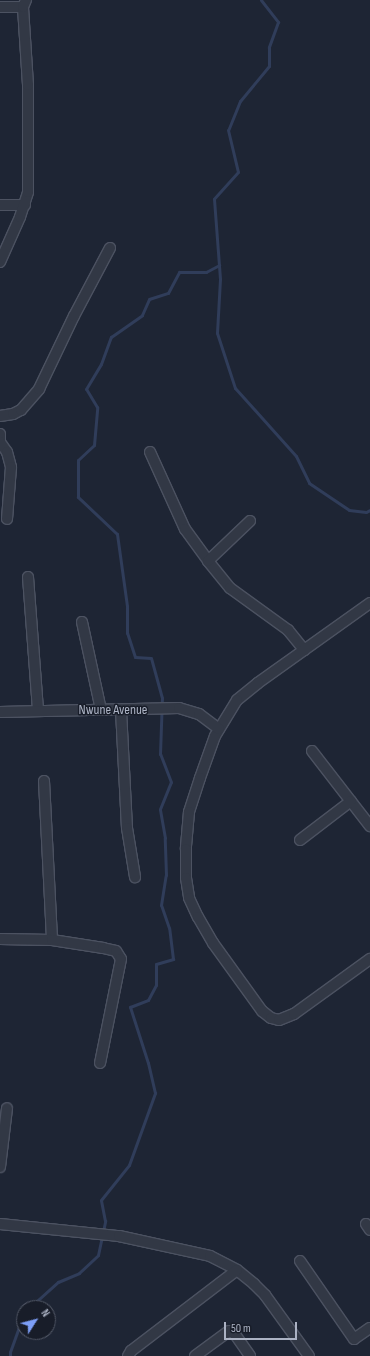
<!DOCTYPE html>
<style>
body{margin:0}
#map{position:relative;width:370px;height:1356px;overflow:hidden;background:#1e2534;font-family:"Sofia Sans Condensed",sans-serif}
div>[style]{position:absolute}
[style*='--x']{left:calc(var(--x)*1px);top:calc(var(--y)*1px);width:calc(var(--w)*1px);rotate:calc(var(--a)*1deg)}
.stream>*{height:3px;margin:-1.5px;padding:0 1.5px;transform-origin:1.5px;border-radius:1.5px;background:#303d5a}
.roads{filter:drop-shadow(1px 0 #4c5261) drop-shadow(-1px 0 #4c5261) drop-shadow(0 1px #4c5261) drop-shadow(0 -1px #4c5261)}
.street>*{height:10px;margin:-5px;padding:0 5px;transform-origin:5px;border-radius:5px;background:#323845}
span{translate:-50% -50%;white-space:nowrap;text-align:center;line-height:1.15;-webkit-text-stroke:3px #181d29;paint-order:stroke}
.street-label{font-size:14px;color:#abb2c3}
.north{position:absolute;left:16px;top:1300px;width:40px;height:40px;box-sizing:border-box;background:#181d29;border:1px solid #535967;border-radius:50%;rotate:54deg;font-size:11px;font-weight:700;line-height:16px;text-align:center;color:#abb2c3}
.north::after{content:'';display:block;margin:auto;width:14px;height:18px;background:#7c9ef7;clip-path:polygon(50% 0,100% 100%,50% 72%,0 100%)}
.scale{position:absolute;left:224px;top:1322px;width:73px;height:18px;box-sizing:border-box;border:2px solid #abb2c3;border-top:0;padding-left:5px;font-size:12px;line-height:14px;white-space:nowrap;color:#abb2c3;-webkit-text-stroke:3px #181d29;paint-order:stroke}
</style>
<div id="map">
<div class="stream">
<div style="--x:261;--y:0;--w:28;--a:52"></div>
<div style="--x:278;--y:22;--w:27;--a:110"></div>
<div style="--x:269;--y:47;--w:19;--a:90"></div>
<div style="--x:269;--y:66;--w:45;--a:129.6"></div>
<div style="--x:240;--y:101;--w:31;--a:112"></div>
<div style="--x:228;--y:130;--w:43;--a:76.6"></div>
<div style="--x:238;--y:172;--w:36;--a:132"></div>
<div style="--x:214;--y:199;--w:80;--a:85.7"></div>
<div style="--x:220;--y:279;--w:54;--a:93.2"></div>
<div style="--x:217;--y:333;--w:58;--a:71.9"></div>
<div style="--x:235;--y:388;--w:91;--a:48.1"></div>
<div style="--x:296;--y:456;--w:30;--a:64"></div>
<div style="--x:309;--y:483;--w:48;--a:34"></div>
<div style="--x:349;--y:510;--w:17;--a:7"></div>
<div style="--x:366;--y:512;--w:4;--a:-27"></div>
<div style="--x:29;--y:1308;--w:39;--a:-42"></div>
<div style="--x:58;--y:1282;--w:23;--a:-23"></div>
<div style="--x:79;--y:1273;--w:26;--a:-43"></div>
<div style="--x:98;--y:1255;--w:35;--a:-78"></div>
<div style="--x:105;--y:1221;--w:21;--a:-101"></div>
<div style="--x:101;--y:1200;--w:45;--a:-51.3"></div>
<div style="--x:129;--y:1165;--w:77;--a:-70.1"></div>
<div style="--x:155;--y:1093;--w:31;--a:-103"></div>
<div style="--x:148;--y:1063;--w:59;--a:-107.8"></div>
<div style="--x:130;--y:1007;--w:19;--a:-21"></div>
<div style="--x:148;--y:1000;--w:17;--a:-62"></div>
<div style="--x:156;--y:985;--w:21;--a:-90"></div>
<div style="--x:156;--y:964;--w:18;--a:-16"></div>
<div style="--x:173;--y:959;--w:31;--a:-97"></div>
<div style="--x:169;--y:928;--w:24;--a:-109"></div>
<div style="--x:161;--y:905;--w:30;--a:-81"></div>
<div style="--x:166;--y:875;--w:37;--a:-92"></div>
<div style="--x:165;--y:838;--w:29;--a:-100"></div>
<div style="--x:160;--y:809;--w:29;--a:-68"></div>
<div style="--x:171;--y:782;--w:30;--a:-111"></div>
<div style="--x:160;--y:754;--w:56;--a:-88"></div>
<div style="--x:162;--y:698;--w:41;--a:-105.4"></div>
<div style="--x:151;--y:658;--w:16;--a:-176"></div>
<div style="--x:135;--y:657;--w:25;--a:-108"></div>
<div style="--x:127;--y:633;--w:27;--a:-90"></div>
<div style="--x:127;--y:606;--w:73;--a:-97.9"></div>
<div style="--x:117;--y:534;--w:54;--a:-136.5"></div>
<div style="--x:78;--y:497;--w:37;--a:-90"></div>
<div style="--x:78;--y:460;--w:22;--a:-43"></div>
<div style="--x:94;--y:445;--w:38;--a:-85"></div>
<div style="--x:97;--y:407;--w:21;--a:-121"></div>
<div style="--x:86;--y:389;--w:29;--a:-59"></div>
<div style="--x:101;--y:364;--w:29;--a:-70"></div>
<div style="--x:111;--y:337;--w:38;--a:-35"></div>
<div style="--x:142;--y:315;--w:17;--a:-66"></div>
<div style="--x:149;--y:299;--w:20;--a:-18"></div>
<div style="--x:168;--y:293;--w:24;--a:-62"></div>
<div style="--x:179;--y:272;--w:27;--a:0"></div>
<div style="--x:206;--y:272;--w:15;--a:-28"></div>
<div style="--x:10;--y:1356;--w:4;--a:-90"></div>
<div style="--x:10;--y:1352;--w:41;--a:-70.3"></div>
</div>
<div class="roads">
<div class="street">
<div style="--x:0;--y:7;--w:23;--a:0"></div>
<div style="--x:0;--y:205;--w:25;--a:0"></div>
<div style="--x:0;--y:262;--w:49;--a:-66"></div>
<div style="--x:20;--y:217;--w:26;--a:-72"></div>
<div style="--x:28;--y:192;--w:107;--a:-90"></div>
<div style="--x:28;--y:85;--w:78;--a:-93.7"></div>
<div style="--x:23;--y:7;--w:8;--a:-67"></div>
<div style="--x:0;--y:416;--w:13;--a:-9"></div>
<div style="--x:13;--y:414;--w:9;--a:-27"></div>
<div style="--x:21;--y:410;--w:28;--a:-49"></div>
<div style="--x:39;--y:389;--w:81;--a:-64.4"></div>
<div style="--x:74;--y:316;--w:77;--a:-62.1"></div>
<div style="--x:0;--y:434;--w:8;--a:90"></div>
<div style="--x:0;--y:442;--w:12;--a:55"></div>
<div style="--x:7;--y:452;--w:16;--a:75"></div>
<div style="--x:11;--y:467;--w:52;--a:94.4"></div>
<div style="--x:150;--y:452;--w:85;--a:65.6"></div>
<div style="--x:185;--y:529;--w:39;--a:54"></div>
<div style="--x:208;--y:561;--w:35;--a:51"></div>
<div style="--x:230;--y:588;--w:72;--a:35.9"></div>
<div style="--x:288;--y:630;--w:26;--a:51"></div>
<div style="--x:208;--y:561;--w:58;--a:-43.6"></div>
<div style="--x:28;--y:577;--w:133;--a:85.7"></div>
<div style="--x:370;--y:603;--w:138;--a:144.5"></div>
<div style="--x:258;--y:683;--w:27;--a:141"></div>
<div style="--x:237;--y:700;--w:42;--a:121.4"></div>
<div style="--x:215;--y:736;--w:45;--a:109.7"></div>
<div style="--x:200;--y:778;--w:36;--a:108"></div>
<div style="--x:189;--y:812;--w:37;--a:95"></div>
<div style="--x:186;--y:849;--w:29;--a:90"></div>
<div style="--x:186;--y:878;--w:20;--a:81"></div>
<div style="--x:189;--y:898;--w:21;--a:65"></div>
<div style="--x:198;--y:917;--w:30;--a:60"></div>
<div style="--x:213;--y:943;--w:84;--a:54.2"></div>
<div style="--x:262;--y:1011;--w:11;--a:38"></div>
<div style="--x:271;--y:1018;--w:8;--a:14"></div>
<div style="--x:279;--y:1020;--w:16;--a:-22"></div>
<div style="--x:294;--y:1014;--w:94;--a:-35.9"></div>
<div style="--x:82;--y:622;--w:90;--a:77.8"></div>
<div style="--x:121;--y:710;--w:118;--a:87.1"></div>
<div style="--x:127;--y:828;--w:50;--a:80.7"></div>
<div style="--x:0;--y:712;--w:179;--a:-1.3"></div>
<div style="--x:179;--y:708;--w:21;--a:17"></div>
<div style="--x:199;--y:714;--w:25;--a:37"></div>
<div style="--x:312;--y:751;--w:95;--a:52.3"></div>
<div style="--x:44;--y:781;--w:159;--a:87.1"></div>
<div style="--x:300;--y:840;--w:64;--a:-37.4"></div>
<div style="--x:0;--y:939;--w:52;--a:1.1"></div>
<div style="--x:52;--y:940;--w:52;--a:8.9"></div>
<div style="--x:103;--y:948;--w:13;--a:13"></div>
<div style="--x:116;--y:951;--w:9;--a:58"></div>
<div style="--x:121;--y:959;--w:106;--a:101.4"></div>
<div style="--x:0;--y:1167;--w:59;--a:-83.2"></div>
<div style="--x:0;--y:1224;--w:120;--a:5.8"></div>
<div style="--x:119;--y:1236;--w:93;--a:12.4"></div>
<div style="--x:210;--y:1256;--w:30;--a:27"></div>
<div style="--x:237;--y:1270;--w:22;--a:39"></div>
<div style="--x:254;--y:1284;--w:16;--a:45"></div>
<div style="--x:265;--y:1295;--w:75;--a:54.2"></div>
<div style="--x:366;--y:1224;--w:7;--a:56"></div>
<div style="--x:300;--y:1261;--w:95;--a:55.3"></div>
<div style="--x:354;--y:1339;--w:19;--a:-35"></div>
<div style="--x:128;--y:1356;--w:6;--a:-59"></div>
<div style="--x:131;--y:1351;--w:133;--a:-37.4"></div>
<div style="--x:195;--y:1356;--w:42;--a:-36.3"></div>
<div style="--x:229;--y:1331;--w:5;--a:22"></div>
<div style="--x:234;--y:1333;--w:28;--a:55"></div>
</div>
</div>
<div class="street-label">
<span style="left:113px;top:710px">Nwune Avenue</span>
</div>
<div class="north">N</div>
<div class="scale">50 m</div>
</div>
